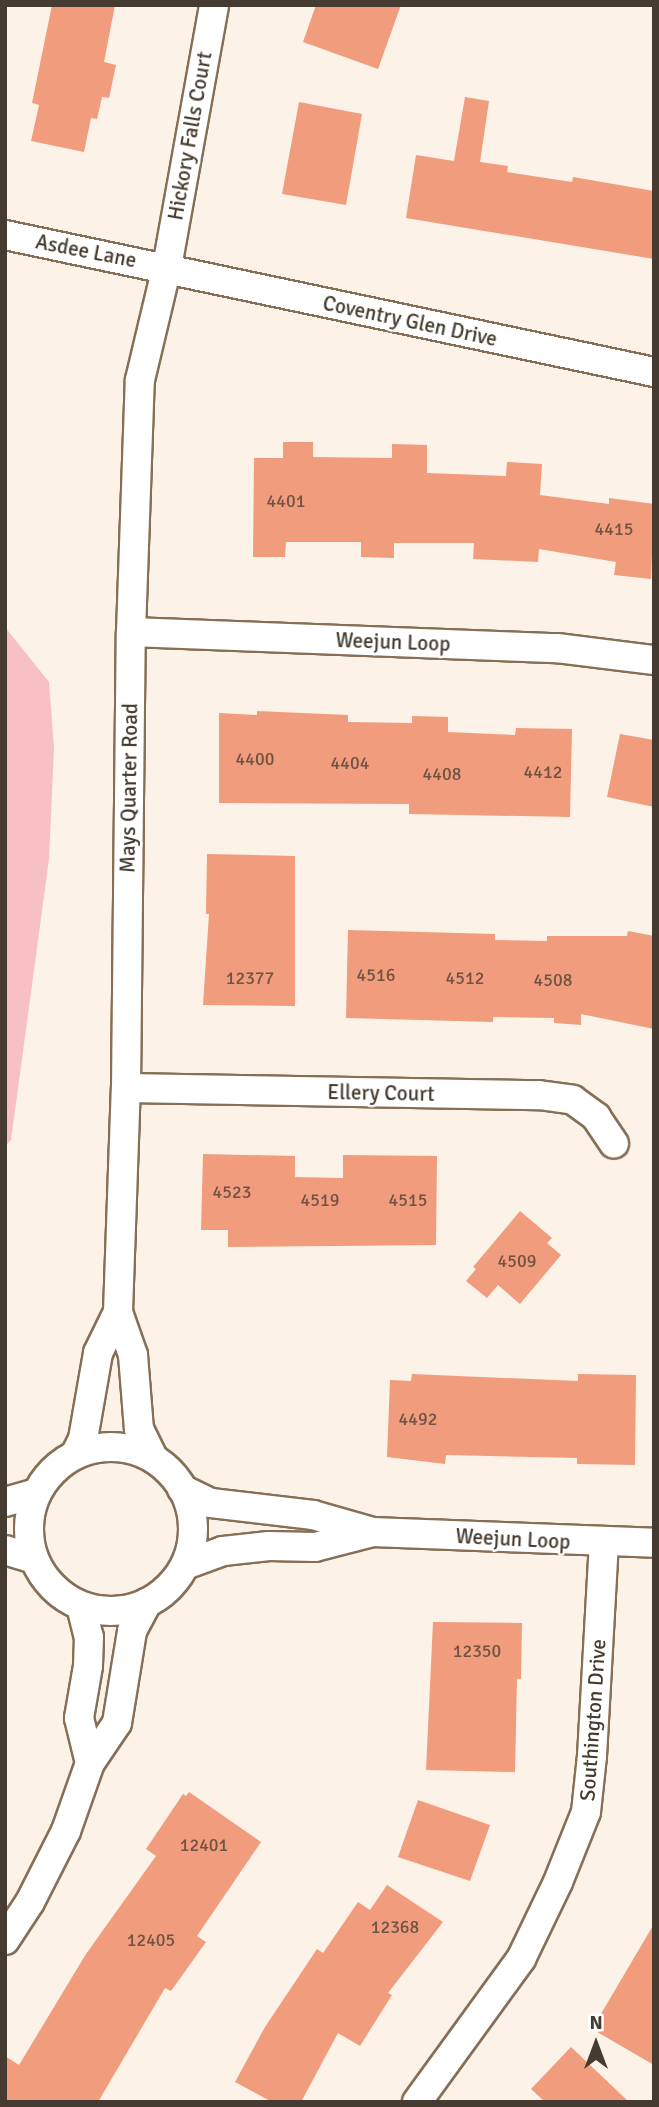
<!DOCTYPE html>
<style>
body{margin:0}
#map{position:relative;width:659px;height:2107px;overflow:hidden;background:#fdf2e7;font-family:Signika,sans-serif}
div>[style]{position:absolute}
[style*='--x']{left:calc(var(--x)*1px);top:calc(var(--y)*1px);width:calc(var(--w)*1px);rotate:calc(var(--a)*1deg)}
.green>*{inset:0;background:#f7c0c4}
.building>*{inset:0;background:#f09c7d}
.roads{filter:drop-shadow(2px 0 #866f56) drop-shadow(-2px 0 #866f56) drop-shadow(0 2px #866f56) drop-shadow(0 -2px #866f56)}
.minor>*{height:28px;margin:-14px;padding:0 14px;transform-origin:14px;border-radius:14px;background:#fff}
.minor>.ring{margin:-14px;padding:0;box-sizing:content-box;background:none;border:28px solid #fff;border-radius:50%}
span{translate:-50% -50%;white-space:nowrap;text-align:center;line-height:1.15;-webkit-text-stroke:5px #fff;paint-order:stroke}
.number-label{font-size:18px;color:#705343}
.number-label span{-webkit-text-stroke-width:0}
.street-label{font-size:21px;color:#453b30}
.frame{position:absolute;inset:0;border:7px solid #453b30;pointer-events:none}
.north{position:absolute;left:561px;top:2009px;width:70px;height:70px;-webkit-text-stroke:5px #fff;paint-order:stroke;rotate:0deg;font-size:19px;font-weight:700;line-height:28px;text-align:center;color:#453b30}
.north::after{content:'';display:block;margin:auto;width:24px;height:32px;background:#453b30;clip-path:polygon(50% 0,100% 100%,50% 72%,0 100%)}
</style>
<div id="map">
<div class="green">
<div style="clip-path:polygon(5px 627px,49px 682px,54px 748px,49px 859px,11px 1140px,5px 1146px)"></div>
</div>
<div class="building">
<div style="clip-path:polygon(52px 5px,115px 5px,104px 62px,116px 65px,109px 98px,102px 97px,97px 119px,91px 118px,84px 152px,31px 141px,39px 105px,32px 103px)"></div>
<div style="clip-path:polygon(316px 5px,401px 5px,378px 69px,303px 42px)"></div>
<div style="clip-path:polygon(465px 97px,489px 101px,480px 162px,508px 166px,507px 172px,572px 182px,573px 177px,654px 191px,654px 259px,406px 218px,416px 155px,454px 161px)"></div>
<div style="clip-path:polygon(299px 102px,362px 114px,346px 205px,282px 194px)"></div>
<div style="clip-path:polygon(283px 442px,313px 442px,313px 457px,392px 458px,392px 444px,427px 445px,427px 473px,506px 476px,507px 462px,542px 464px,540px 495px,609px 504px,609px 498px,654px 504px,651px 579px,614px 575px,616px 562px,539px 549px,538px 562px,473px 559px,474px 543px,394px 543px,394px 558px,361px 557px,361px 542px,286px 542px,285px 557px,253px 557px,254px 458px,283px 458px)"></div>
<div style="clip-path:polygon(257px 711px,348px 715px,348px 722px,412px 723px,412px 716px,448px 717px,448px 732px,515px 735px,516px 728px,572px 729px,570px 817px,409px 814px,409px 804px,219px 803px,219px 713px,257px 715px)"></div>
<div style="clip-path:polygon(620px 734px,654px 740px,654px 807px,607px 797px)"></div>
<div style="clip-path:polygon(207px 854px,295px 856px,295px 1006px,203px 1005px,209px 914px,206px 914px)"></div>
<div style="clip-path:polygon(348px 930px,495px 934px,495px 940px,547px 941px,547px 936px,627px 936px,628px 931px,654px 936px,654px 1029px,581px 1014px,581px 1025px,554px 1023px,554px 1018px,493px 1017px,493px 1022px,346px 1018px)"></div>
<div style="clip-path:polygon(203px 1154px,295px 1156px,295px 1177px,343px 1178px,343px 1155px,437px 1156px,436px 1245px,228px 1247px,228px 1230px,201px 1230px)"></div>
<div style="clip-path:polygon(520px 1211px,552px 1238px,547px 1243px,561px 1255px,520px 1304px,498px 1285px,487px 1298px,466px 1281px,476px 1269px,473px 1267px)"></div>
<div style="clip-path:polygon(412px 1374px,578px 1381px,578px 1374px,636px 1375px,635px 1465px,577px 1464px,577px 1458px,446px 1455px,445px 1464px,387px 1457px,390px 1380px,411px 1381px)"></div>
<div style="clip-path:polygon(433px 1622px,522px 1623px,521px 1679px,517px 1679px,515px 1772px,426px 1770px)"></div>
<div style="clip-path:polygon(189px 1792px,261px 1842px,197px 1936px,206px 1942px,171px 1991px,165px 1988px,98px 2102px,5px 2102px,5px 2056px,19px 2065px,86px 1954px,156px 1856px,146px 1849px,183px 1794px,186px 1796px)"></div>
<div style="clip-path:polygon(418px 1800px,490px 1825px,470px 1881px,398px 1857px)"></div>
<div style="clip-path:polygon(387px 1885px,443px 1922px,388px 1993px,392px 1995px,360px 2046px,338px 2033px,301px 2102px,272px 2102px,235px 2082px,265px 2027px,317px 1949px,323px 1953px,358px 1902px,370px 1910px)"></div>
<div style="clip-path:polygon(654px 1924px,654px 2065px,592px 2029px)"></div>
<div style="clip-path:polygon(571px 2047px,629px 2102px,545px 2102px,531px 2089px)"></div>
</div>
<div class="roads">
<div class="minor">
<div style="--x:5;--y:235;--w:663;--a:11.92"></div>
<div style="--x:131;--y:632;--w:426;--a:2.2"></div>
<div style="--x:557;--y:648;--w:98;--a:7.1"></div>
<div style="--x:126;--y:1088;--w:413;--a:1"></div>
<div style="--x:539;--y:1095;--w:34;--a:8"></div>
<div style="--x:573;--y:1100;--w:29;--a:36"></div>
<div style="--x:596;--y:1117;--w:32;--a:56"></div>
<div style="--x:118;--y:1312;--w:224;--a:-88"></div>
<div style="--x:126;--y:1088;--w:456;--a:-89.4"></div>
<div style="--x:131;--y:632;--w:252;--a:-88"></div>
<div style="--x:140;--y:380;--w:116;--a:-76.6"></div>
<div style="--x:167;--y:267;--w:266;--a:-79.8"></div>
<div class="ring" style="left:29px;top:1447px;width:136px;height:136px"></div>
<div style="--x:75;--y:1455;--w:18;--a:-63"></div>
<div style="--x:83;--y:1439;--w:87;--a:-80.1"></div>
<div style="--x:98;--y:1353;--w:46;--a:-64"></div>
<div style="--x:118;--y:1312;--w:46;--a:70.8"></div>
<div style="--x:133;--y:1355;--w:74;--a:85.4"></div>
<div style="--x:139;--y:1429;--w:32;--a:64"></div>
<div style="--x:182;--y:1489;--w:32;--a:26"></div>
<div style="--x:211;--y:1503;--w:103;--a:6.7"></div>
<div style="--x:313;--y:1515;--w:62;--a:15.8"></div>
<div style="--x:373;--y:1532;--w:60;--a:165.5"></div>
<div style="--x:315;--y:1547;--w:46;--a:-178.8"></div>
<div style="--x:269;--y:1546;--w:46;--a:173.8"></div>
<div style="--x:223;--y:1551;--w:40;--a:159.8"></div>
<div style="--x:5;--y:1502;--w:33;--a:-16"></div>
<div style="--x:373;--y:1532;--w:281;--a:2.2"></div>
<div style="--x:5;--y:1550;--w:30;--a:17"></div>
<div style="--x:81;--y:1606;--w:32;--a:76"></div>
<div style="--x:89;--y:1637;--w:29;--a:92"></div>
<div style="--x:88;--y:1666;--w:53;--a:99.8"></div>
<div style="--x:79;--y:1718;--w:46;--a:76.3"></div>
<div style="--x:90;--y:1763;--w:48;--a:-56"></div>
<div style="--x:117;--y:1723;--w:93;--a:-80.7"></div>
<div style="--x:132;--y:1631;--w:32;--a:-62"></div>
<div style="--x:5;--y:1940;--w:45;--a:-56.7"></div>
<div style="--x:30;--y:1902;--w:80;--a:-63.1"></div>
<div style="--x:66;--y:1831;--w:72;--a:-70.6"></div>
<div style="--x:417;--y:2102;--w:177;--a:-54"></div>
<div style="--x:521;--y:1959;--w:85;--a:-64.3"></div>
<div style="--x:558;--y:1882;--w:75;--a:-68.2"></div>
<div style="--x:586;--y:1812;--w:56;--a:-83.9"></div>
<div style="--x:592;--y:1756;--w:213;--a:-86.8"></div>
</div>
</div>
<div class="number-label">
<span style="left:286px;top:501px">4401</span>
<span style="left:614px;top:529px">4415</span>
<span style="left:255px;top:759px">4400</span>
<span style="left:350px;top:763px">4404</span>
<span style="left:543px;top:772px">4412</span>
<span style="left:442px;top:774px">4408</span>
<span style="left:376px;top:975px">4516</span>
<span style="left:250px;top:978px">12377</span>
<span style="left:465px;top:978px">4512</span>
<span style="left:553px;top:980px">4508</span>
<span style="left:232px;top:1192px">4523</span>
<span style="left:320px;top:1200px">4519</span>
<span style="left:408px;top:1200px">4515</span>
<span style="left:517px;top:1261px">4509</span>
<span style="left:418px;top:1419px">4492</span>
<span style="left:477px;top:1651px">12350</span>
<span style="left:204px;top:1845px">12401</span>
<span style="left:395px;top:1927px">12368</span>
<span style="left:151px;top:1940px">12405</span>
</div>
<div class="street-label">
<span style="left:190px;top:136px;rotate:-80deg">Hickory Falls Court</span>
<span style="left:86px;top:251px;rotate:11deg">Asdee Lane</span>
<span style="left:410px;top:321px;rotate:12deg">Coventry Glen Drive</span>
<span style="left:393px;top:642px;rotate:2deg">Weejun Loop</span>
<span style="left:129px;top:788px;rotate:-89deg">Mays Quarter Road</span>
<span style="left:381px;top:1093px;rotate:1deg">Ellery Court</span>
<span style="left:513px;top:1539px;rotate:3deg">Weejun Loop</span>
<span style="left:593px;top:1720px;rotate:-86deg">Southington Drive</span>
</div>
<div class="frame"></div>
<div class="north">N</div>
</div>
